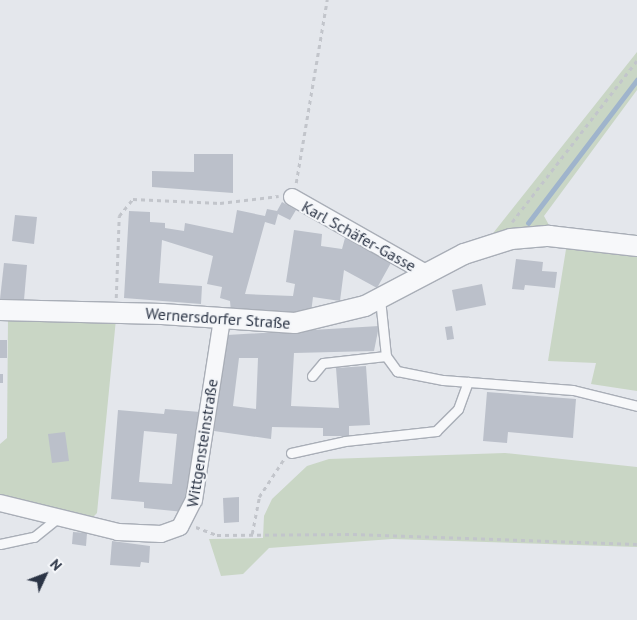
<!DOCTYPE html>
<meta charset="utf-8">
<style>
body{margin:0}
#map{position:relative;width:637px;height:620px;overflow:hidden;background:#e4e7ec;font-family:"PT Sans",sans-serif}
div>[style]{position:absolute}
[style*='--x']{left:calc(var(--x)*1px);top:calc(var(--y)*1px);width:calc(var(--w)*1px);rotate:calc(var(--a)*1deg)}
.green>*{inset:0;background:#c9d6c5}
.stream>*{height:4.5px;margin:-2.25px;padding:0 2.25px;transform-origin:2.25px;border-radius:2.25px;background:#9fb4cc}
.building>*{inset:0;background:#bbc0ca}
.path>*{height:2.5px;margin-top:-1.25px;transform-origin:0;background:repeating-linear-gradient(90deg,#c2c5cb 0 4px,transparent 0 8px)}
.roads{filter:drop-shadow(1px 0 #a9aeb7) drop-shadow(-1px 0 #a9aeb7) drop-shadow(0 1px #a9aeb7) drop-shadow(0 -1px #a9aeb7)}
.service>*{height:9px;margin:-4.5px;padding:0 4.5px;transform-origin:4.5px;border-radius:4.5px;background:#f7f8fa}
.minor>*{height:16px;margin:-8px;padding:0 8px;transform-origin:8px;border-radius:8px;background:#f7f8fa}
.tertiary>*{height:20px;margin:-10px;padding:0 10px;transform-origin:10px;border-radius:10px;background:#f7f8fa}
span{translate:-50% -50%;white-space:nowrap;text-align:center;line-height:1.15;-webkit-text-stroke:4px #f4f6f9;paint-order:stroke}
.street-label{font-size:16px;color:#2b3445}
.north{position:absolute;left:20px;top:550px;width:50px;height:50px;-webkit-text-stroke:4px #f4f6f9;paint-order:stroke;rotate:47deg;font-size:14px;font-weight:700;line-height:20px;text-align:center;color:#2b3445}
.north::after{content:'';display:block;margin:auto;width:18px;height:22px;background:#2b3445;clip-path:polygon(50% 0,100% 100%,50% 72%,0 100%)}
</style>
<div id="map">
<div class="green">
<div style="clip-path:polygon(637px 52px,637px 90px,544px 216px,550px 227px,637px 235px,637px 240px,490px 237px)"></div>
<div style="clip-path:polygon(567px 243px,637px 250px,637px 391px,591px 384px,596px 363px,548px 361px)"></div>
<div style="clip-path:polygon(8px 318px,116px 319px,97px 513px,91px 519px,0 498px,0 444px,7px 438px)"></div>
<div style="clip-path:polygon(505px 453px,637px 467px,637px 547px,392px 539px,269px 548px,243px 574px,221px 576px,209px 539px,263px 538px,264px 516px,272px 499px,307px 466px,329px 459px)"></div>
</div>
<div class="stream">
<div style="--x:528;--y:223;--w:180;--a:-52.7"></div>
</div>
<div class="building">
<div style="clip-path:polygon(194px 154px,233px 154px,233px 193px,152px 187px,152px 171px,194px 172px)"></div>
<div style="clip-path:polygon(282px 202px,296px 210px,290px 220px,278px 214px,275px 225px,265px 222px,245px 294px,293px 296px,295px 284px,286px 282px,294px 230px,322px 234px,321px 246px,342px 249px,345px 238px,354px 240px,392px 261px,377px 288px,344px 270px,340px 301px,313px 297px,311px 313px,231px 312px,230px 301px,220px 298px,222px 287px,207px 284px,213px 256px,162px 240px,159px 283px,202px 286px,201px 304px,124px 298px,129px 211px,150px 212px,150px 222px,165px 223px,165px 228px,184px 231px,185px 223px,233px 233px,237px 210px,265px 216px,267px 209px,277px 211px)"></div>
<div style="clip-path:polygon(15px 215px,37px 217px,34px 244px,12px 241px)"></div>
<div style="clip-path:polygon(516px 259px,543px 262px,542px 271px,557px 272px,555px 288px,525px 285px,524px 290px,512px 289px)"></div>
<div style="clip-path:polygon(4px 263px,27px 265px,24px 300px,0 299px)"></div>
<div style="clip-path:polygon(482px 284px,486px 305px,456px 311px,452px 290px)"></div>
<div style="clip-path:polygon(evenodd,379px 326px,374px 351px,294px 353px,291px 406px,339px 408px,336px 368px,366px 366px,370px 425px,349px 426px,349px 436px,323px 436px,323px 428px,272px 427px,271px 439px,214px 431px,227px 335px,379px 326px,239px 358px,258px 358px,256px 409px,233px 406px,239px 358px)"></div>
<div style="clip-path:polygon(452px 326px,454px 339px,447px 340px,445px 327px)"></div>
<div style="clip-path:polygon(0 340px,7px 340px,7px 358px,0 358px)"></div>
<div style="clip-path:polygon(0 374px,3px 374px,3px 383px,0 383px)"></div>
<div style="clip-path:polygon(487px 392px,576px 399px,573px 438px,508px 432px,507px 443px,483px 441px)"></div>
<div style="clip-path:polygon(evenodd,165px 409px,200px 412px,184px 512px,144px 508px,144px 502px,111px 499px,118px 410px,164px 414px,165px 409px,144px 431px,177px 434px,172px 484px,139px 482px,144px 431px)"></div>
<div style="clip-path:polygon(65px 432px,69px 461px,52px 463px,48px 434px)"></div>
<div style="clip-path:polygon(239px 497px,239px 522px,224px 523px,223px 498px)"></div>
<div style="clip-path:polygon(73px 532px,87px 533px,86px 546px,72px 544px)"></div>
<div style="clip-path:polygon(112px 541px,150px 546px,149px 563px,141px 562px,140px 567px,110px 565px)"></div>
</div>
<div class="path">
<div style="--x:296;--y:183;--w:186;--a:-80.4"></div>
<div style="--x:512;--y:222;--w:205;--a:-52.3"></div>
<div style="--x:116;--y:298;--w:82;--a:-87.9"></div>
<div style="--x:119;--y:216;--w:22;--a:-51"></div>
<div style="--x:133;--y:199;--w:87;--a:2.6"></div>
<div style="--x:220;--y:203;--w:59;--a:-6.8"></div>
<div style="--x:196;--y:527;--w:22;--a:21"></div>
<div style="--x:217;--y:535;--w:136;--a:-0.4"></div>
<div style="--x:353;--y:534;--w:284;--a:2"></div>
<div style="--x:252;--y:534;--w:38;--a:-79"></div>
<div style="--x:259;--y:497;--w:45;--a:-56.7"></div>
</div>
<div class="roads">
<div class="service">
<div style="--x:380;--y:299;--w:57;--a:84"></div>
<div style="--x:386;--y:356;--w:19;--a:54"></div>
<div style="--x:397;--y:371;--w:47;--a:11.1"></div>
<div style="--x:443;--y:380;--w:130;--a:4.4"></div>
<div style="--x:573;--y:390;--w:66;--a:14"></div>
<div style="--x:312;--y:376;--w:17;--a:-50"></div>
<div style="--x:323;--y:363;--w:63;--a:-6.3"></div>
<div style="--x:291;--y:453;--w:55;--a:-12.5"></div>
<div style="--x:345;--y:441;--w:92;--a:-6.3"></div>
<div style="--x:436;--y:431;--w:31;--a:-45"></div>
<div style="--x:458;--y:409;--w:29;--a:-70"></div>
<div style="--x:0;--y:544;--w:35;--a:-12"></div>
<div style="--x:34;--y:537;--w:28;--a:-39"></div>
</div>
<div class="minor">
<div style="--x:292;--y:197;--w:154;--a:29.6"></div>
<div style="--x:0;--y:503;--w:122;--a:13.8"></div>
<div style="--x:118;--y:532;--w:43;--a:2.7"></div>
<div style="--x:161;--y:534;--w:20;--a:-20"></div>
<div style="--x:180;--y:527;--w:30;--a:-63"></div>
<div style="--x:194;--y:500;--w:182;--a:-81.2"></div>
</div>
<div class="tertiary">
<div style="--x:0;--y:310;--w:162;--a:1.4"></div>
<div style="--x:162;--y:314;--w:133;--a:3.9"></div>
<div style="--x:295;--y:323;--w:72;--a:-13.7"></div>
<div style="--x:365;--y:306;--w:112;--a:-27.7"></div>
<div style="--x:464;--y:254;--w:49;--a:-17.7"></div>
<div style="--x:511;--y:239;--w:38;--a:-5"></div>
<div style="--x:549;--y:236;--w:89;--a:6.5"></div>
</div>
</div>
<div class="street-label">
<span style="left:359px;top:236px;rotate:29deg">Karl Schäfer-Gasse</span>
<span style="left:218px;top:318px;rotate:4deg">Wernersdorfer Straße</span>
<span style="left:202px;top:443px;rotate:-81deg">Wittgensteinstraße</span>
</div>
<div class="north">N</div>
</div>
